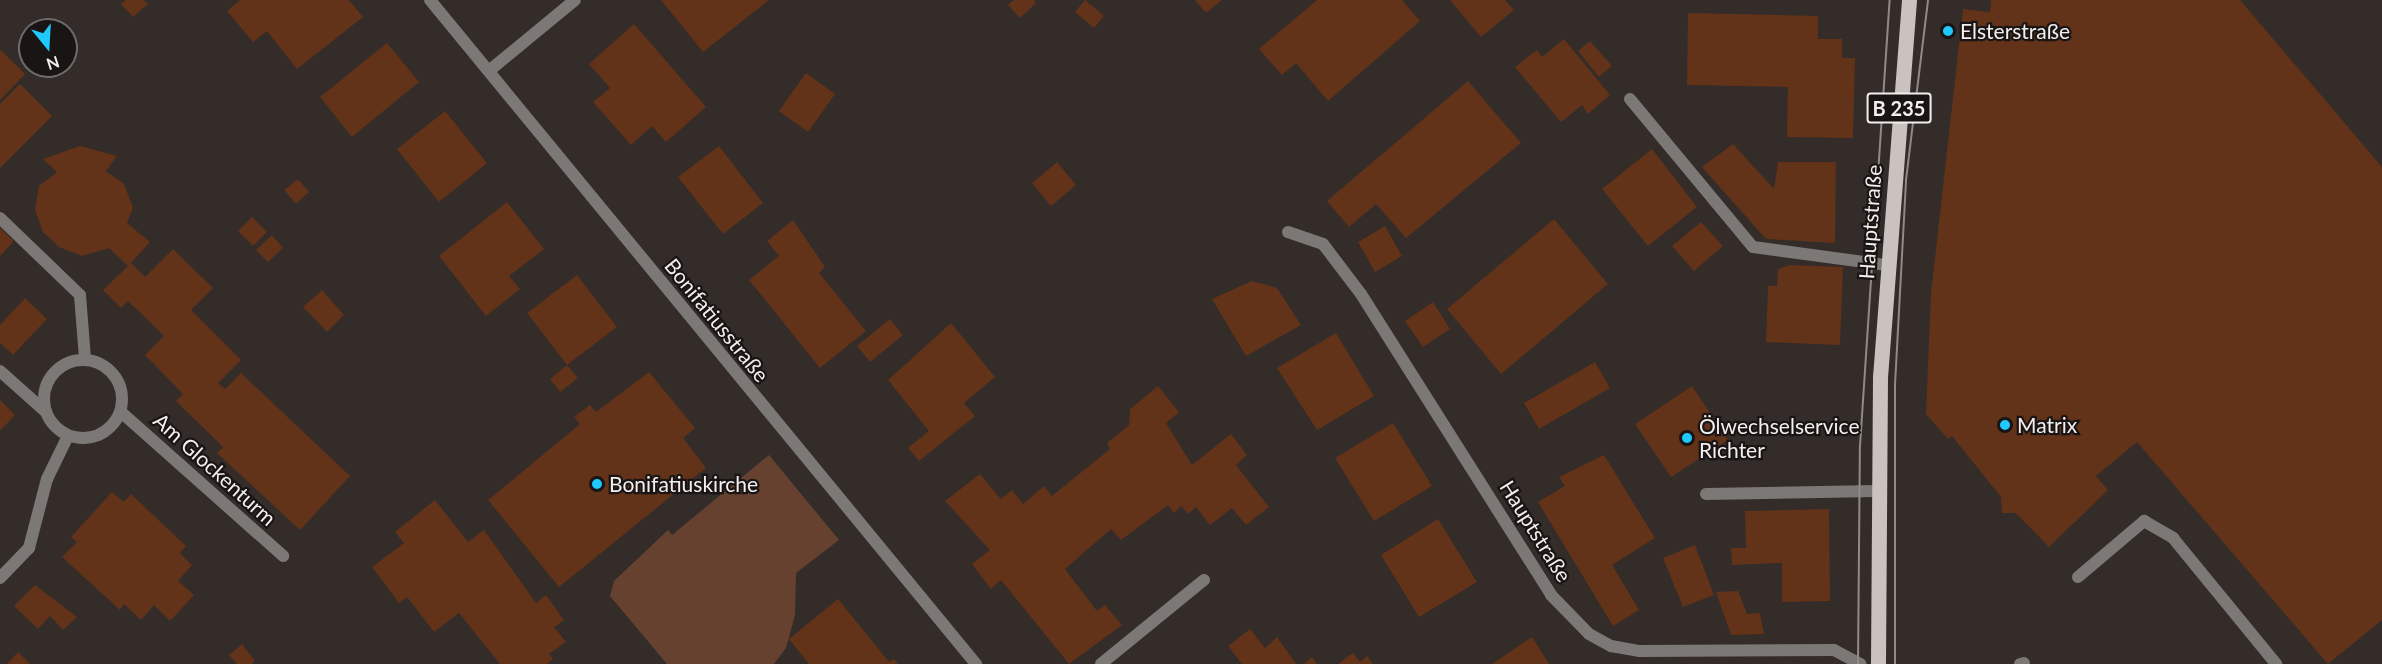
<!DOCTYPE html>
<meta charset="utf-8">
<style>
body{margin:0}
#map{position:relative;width:2382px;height:664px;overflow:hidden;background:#332c29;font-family:Lato,sans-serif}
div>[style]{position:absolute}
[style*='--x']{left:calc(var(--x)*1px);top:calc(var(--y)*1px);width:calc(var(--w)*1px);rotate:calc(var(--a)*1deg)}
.green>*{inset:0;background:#66412f}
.building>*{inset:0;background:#623219}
.lane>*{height:12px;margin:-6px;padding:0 6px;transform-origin:6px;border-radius:6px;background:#7b7876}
.street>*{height:12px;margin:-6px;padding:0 6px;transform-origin:6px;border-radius:6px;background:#7b7876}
.street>.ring{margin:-6px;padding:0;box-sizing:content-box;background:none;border:12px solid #7b7876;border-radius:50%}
.primary>*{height:15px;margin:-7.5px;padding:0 7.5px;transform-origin:7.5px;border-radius:7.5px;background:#c9c2be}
.tram>*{height:1.5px;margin:-0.75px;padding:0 0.75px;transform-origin:0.75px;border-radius:0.75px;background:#908a88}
.dots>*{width:16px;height:16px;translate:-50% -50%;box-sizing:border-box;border:3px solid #181514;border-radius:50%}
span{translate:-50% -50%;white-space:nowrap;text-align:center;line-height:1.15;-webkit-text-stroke:4.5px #181514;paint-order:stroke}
.shield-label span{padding:2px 4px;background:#181514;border:2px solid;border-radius:4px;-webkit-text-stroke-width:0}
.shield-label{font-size:20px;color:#f4efed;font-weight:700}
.poi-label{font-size:21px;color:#f4efed}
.left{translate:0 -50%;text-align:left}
.street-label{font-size:21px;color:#f4efed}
.north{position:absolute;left:18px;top:18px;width:60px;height:60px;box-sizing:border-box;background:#181514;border:2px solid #706c6b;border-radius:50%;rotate:162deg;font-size:16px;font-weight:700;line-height:24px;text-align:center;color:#f4efed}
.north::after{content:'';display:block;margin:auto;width:21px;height:27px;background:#1fc9fd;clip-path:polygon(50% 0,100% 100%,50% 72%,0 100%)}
</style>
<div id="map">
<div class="green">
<div style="clip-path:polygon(769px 455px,839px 540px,796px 573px,795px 615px,786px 648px,774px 664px,667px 664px,610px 596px,614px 581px,668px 530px,672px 535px)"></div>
</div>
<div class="building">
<div style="clip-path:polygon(126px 0,144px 0,148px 4px,133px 17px,121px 4px)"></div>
<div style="clip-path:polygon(240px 0,349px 0,363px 17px,297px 69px,267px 31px,253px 42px,227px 11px)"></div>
<div style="clip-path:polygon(661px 0,769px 0,703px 52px)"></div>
<div style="clip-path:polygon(1014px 0,1034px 0,1036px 3px,1020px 18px,1008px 5px)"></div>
<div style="clip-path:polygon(1085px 0,1104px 16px,1094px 28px,1075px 12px)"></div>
<div style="clip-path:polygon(1195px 0,1222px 0,1206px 13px)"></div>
<div style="clip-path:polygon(1317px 0,1402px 0,1420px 21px,1328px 101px,1296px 63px,1282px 75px,1259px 49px)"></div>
<div style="clip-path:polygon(1450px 0,1505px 0,1514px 10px,1481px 37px)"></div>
<div style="clip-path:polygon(1991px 0,2240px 0,2382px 167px,2382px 620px,2328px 664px,2137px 442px,2096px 476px,2108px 490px,2049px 547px,2016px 513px,2002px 513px,2001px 497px,1952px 436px,1948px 439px,1926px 414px,1931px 293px,1963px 9px,1990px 12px)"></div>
<div style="clip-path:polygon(1688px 13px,1818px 16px,1818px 39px,1842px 39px,1842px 58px,1855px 58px,1853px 138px,1787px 137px,1788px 87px,1687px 85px)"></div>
<div style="clip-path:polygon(634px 24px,706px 107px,666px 142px,652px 126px,631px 145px,593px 102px,610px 88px,589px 64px)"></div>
<div style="clip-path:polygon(1564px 39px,1610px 95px,1588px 114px,1582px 105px,1561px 122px,1515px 67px,1537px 50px,1542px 57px)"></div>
<div style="clip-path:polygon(1590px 41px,1612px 66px,1599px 77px,1578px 51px)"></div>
<div style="clip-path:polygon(387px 43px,419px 82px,352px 137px,320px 97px)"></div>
<div style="clip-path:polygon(0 49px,25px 74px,0 100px)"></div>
<div style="clip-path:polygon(806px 73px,835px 94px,808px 132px,779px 111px)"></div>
<div style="clip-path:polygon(1468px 81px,1521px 143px,1406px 238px,1376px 204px,1349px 227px,1327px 201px)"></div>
<div style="clip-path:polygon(20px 84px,52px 116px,0 168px,0 104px)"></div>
<div style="clip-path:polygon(445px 111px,487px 163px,439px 202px,397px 149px)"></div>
<div style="clip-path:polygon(1733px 144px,1774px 189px,1778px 162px,1836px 162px,1835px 243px,1766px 239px,1702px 167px)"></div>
<div style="clip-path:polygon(80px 146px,117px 156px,106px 171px,124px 184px,133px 208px,127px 223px,150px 242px,131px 263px,145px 277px,173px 249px,213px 288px,191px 310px,241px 360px,218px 383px,225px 389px,241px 373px,350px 476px,300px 530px,217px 453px,223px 447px,176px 401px,183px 394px,145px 355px,164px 336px,128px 301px,121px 308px,103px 290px,128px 266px,109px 248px,82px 256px,59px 247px,43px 232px,35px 210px,39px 186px,57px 172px,43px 159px)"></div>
<div style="clip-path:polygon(719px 146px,763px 203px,723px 234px,678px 177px)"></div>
<div style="clip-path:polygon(1652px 149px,1697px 207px,1648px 246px,1602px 189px)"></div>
<div style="clip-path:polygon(1057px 162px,1076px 185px,1051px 206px,1032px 183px)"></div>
<div style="clip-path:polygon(298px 179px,309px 192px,296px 204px,284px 190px)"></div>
<div style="clip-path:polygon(507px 202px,544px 249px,509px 276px,520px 289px,486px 316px,439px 256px)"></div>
<div style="clip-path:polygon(252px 217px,267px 232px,253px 246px,238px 231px)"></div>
<div style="clip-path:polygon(1554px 219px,1608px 284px,1501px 374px,1447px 309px)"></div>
<div style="clip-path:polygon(793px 220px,825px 267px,819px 273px,866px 331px,820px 368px,749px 280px,779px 256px,767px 241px)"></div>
<div style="clip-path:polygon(1701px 222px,1723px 246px,1694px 271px,1672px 246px)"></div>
<div style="clip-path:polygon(1385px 226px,1402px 256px,1375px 272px,1358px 242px)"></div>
<div style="clip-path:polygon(0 228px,14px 241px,0 256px)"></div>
<div style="clip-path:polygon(272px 235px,283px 248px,268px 262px,256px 250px)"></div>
<div style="clip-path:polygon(1790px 265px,1843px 267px,1840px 345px,1766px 342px,1768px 286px,1777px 286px,1778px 269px)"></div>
<div style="clip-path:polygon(577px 275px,617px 327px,567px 365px,527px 313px)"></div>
<div style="clip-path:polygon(1252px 281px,1277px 288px,1301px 325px,1246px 356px,1212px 299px)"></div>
<div style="clip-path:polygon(322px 290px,344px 315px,327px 332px,303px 307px)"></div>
<div style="clip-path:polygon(25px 298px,47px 319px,13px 355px,0 343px,0 325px)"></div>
<div style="clip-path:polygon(1433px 302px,1450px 329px,1423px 347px,1405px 321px)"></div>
<div style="clip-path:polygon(890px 319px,903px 335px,870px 362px,857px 346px)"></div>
<div style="clip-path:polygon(951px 323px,995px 377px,964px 403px,975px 416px,919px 461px,908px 448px,929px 431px,888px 380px)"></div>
<div style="clip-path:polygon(1336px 333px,1374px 396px,1317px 430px,1277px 368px)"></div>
<div style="clip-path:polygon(1595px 362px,1610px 388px,1539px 429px,1524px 403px)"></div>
<div style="clip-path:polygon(567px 365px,578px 378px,560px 392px,550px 379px)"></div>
<div style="clip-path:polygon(649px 372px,695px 428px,683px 438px,706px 468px,559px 587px,488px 500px,580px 424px,574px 417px,590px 405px,596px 412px)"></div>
<div style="clip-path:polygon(1158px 386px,1179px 412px,1166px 423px,1192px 465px,1231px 434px,1247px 455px,1236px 465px,1269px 507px,1246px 525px,1232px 508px,1210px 525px,1196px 507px,1188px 514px,1181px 506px,1174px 513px,1168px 505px,1121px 540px,1111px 529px,1065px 569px,1097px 611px,1105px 605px,1122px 625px,1069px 664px,1001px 580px,991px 589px,972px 564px,990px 550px,945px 501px,980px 474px,1001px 499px,1012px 490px,1023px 504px,1044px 486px,1052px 496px,1110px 449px,1107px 443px,1129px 425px,1130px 409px)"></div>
<div style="clip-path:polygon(1692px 386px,1728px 440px,1671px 477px,1635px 424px)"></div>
<div style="clip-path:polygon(0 400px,15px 415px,0 431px)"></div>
<div style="clip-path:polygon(1393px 423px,1432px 486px,1374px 521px,1335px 458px)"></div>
<div style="clip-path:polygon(1604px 455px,1655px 538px,1612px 565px,1639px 610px,1613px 626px,1538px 502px,1565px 486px,1559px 477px)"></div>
<div style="clip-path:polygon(112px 492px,124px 502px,131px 494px,186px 546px,180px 553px,192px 565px,178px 581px,194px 595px,170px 621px,154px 605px,141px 620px,124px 604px,120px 610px,62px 557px,77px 542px,71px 537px)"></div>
<div style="clip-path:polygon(435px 500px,468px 542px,484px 530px,536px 603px,546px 595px,564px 620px,554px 627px,566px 642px,549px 654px,553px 659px,547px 664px,500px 664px,459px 613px,434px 632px,407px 597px,399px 603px,372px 567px,404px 543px,395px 532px)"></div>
<div style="clip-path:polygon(1829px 509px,1830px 601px,1782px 602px,1782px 563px,1732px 565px,1731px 548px,1746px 548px,1745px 511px)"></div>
<div style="clip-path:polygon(1438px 519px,1477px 582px,1419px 617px,1381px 555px)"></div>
<div style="clip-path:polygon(1695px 545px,1714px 595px,1683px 607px,1663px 558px)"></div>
<div style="clip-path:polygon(35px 585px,77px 617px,63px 630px,50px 616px,38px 629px,14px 606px)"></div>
<div style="clip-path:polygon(1738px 591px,1747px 614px,1760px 613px,1764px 634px,1731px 635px,1716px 592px)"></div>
<div style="clip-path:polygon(838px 599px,889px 662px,894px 659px,898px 664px,809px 664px,789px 639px)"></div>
<div style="clip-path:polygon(1250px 629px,1265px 648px,1277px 637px,1296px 664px,1242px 664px,1228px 646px)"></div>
<div style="clip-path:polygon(1532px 637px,1549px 664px,1492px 664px)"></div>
<div style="clip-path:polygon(242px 644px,255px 661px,252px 664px,237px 664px,229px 655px)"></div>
<div style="clip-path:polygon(18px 652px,30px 664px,7px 664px)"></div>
<div style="clip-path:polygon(1353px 653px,1360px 662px,1367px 656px,1373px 664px,1338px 664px)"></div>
<div style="clip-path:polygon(1312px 657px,1317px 664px,1304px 664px)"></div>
</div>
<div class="lane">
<div style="--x:1630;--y:99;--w:192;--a:50.3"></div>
<div style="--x:1753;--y:247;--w:135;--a:7.7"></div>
<div style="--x:1706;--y:494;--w:170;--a:-1"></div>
<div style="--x:2078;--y:577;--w:87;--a:-40.3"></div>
<div style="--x:2144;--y:521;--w:34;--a:30"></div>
<div style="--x:2173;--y:538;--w:163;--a:50.7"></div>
<div style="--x:1101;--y:664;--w:133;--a:-39.2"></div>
<div style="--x:2020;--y:664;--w:4;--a:-14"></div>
</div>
<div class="street">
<div style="--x:430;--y:0;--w:860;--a:50.57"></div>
<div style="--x:490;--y:70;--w:110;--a:-39.5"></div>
<div style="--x:0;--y:218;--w:111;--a:43.9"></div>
<div style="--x:80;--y:295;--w:64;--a:85.5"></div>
<div style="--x:1288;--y:232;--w:37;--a:19"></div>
<div style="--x:1323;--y:244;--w:63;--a:52.8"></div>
<div style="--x:1361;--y:294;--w:356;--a:57.7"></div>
<div style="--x:1551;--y:595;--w:54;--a:45.7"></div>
<div style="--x:1589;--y:634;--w:25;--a:29"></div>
<div style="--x:1611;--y:646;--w:28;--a:10"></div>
<div style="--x:1639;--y:651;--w:195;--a:-0.3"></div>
<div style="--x:1834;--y:650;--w:30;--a:28"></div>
<div class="ring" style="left:44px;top:360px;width:66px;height:66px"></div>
<div style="--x:0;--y:371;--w:62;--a:41.7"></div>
<div style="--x:121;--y:412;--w:217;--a:41.6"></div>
<div style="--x:0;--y:578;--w:42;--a:-46"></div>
<div style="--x:29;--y:548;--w:71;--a:-75.4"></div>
<div style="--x:47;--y:479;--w:48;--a:-64"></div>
</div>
<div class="primary">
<div style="--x:1878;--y:664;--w:287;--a:-89.6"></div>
<div style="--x:1880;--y:377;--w:378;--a:-85.6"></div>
</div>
<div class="tram">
<div style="--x:1858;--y:664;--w:218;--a:-89.5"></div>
<div style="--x:1860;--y:446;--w:447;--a:-86.2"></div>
<div style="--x:1895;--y:664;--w:279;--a:-90"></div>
<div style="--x:1895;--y:385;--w:205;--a:-86.9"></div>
<div style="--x:1906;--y:180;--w:181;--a:-83"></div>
</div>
<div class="dots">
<div style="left:1948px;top:31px;background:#1fc9fd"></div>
<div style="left:2005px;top:425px;background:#1fc9fd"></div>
<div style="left:1687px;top:438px;background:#1fc9fd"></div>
<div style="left:597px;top:484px;background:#1fc9fd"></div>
</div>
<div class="shield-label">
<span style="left:1899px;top:108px">B 235</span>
</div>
<div class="poi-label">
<span class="left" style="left:1960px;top:31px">Elsterstraße</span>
<span class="left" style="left:2017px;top:425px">Matrix</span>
<span class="left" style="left:1699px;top:438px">Ölwechselservice<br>Richter</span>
<span class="left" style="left:609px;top:484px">Bonifatiuskirche</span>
</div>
<div class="street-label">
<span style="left:1870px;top:222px;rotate:-86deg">Hauptstraße</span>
<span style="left:717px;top:320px;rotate:51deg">Bonifatiusstraße</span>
<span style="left:215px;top:469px;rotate:42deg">Am Glockenturm</span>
<span style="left:1536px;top:531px;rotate:58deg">Hauptstraße</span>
</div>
<div class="north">N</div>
</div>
